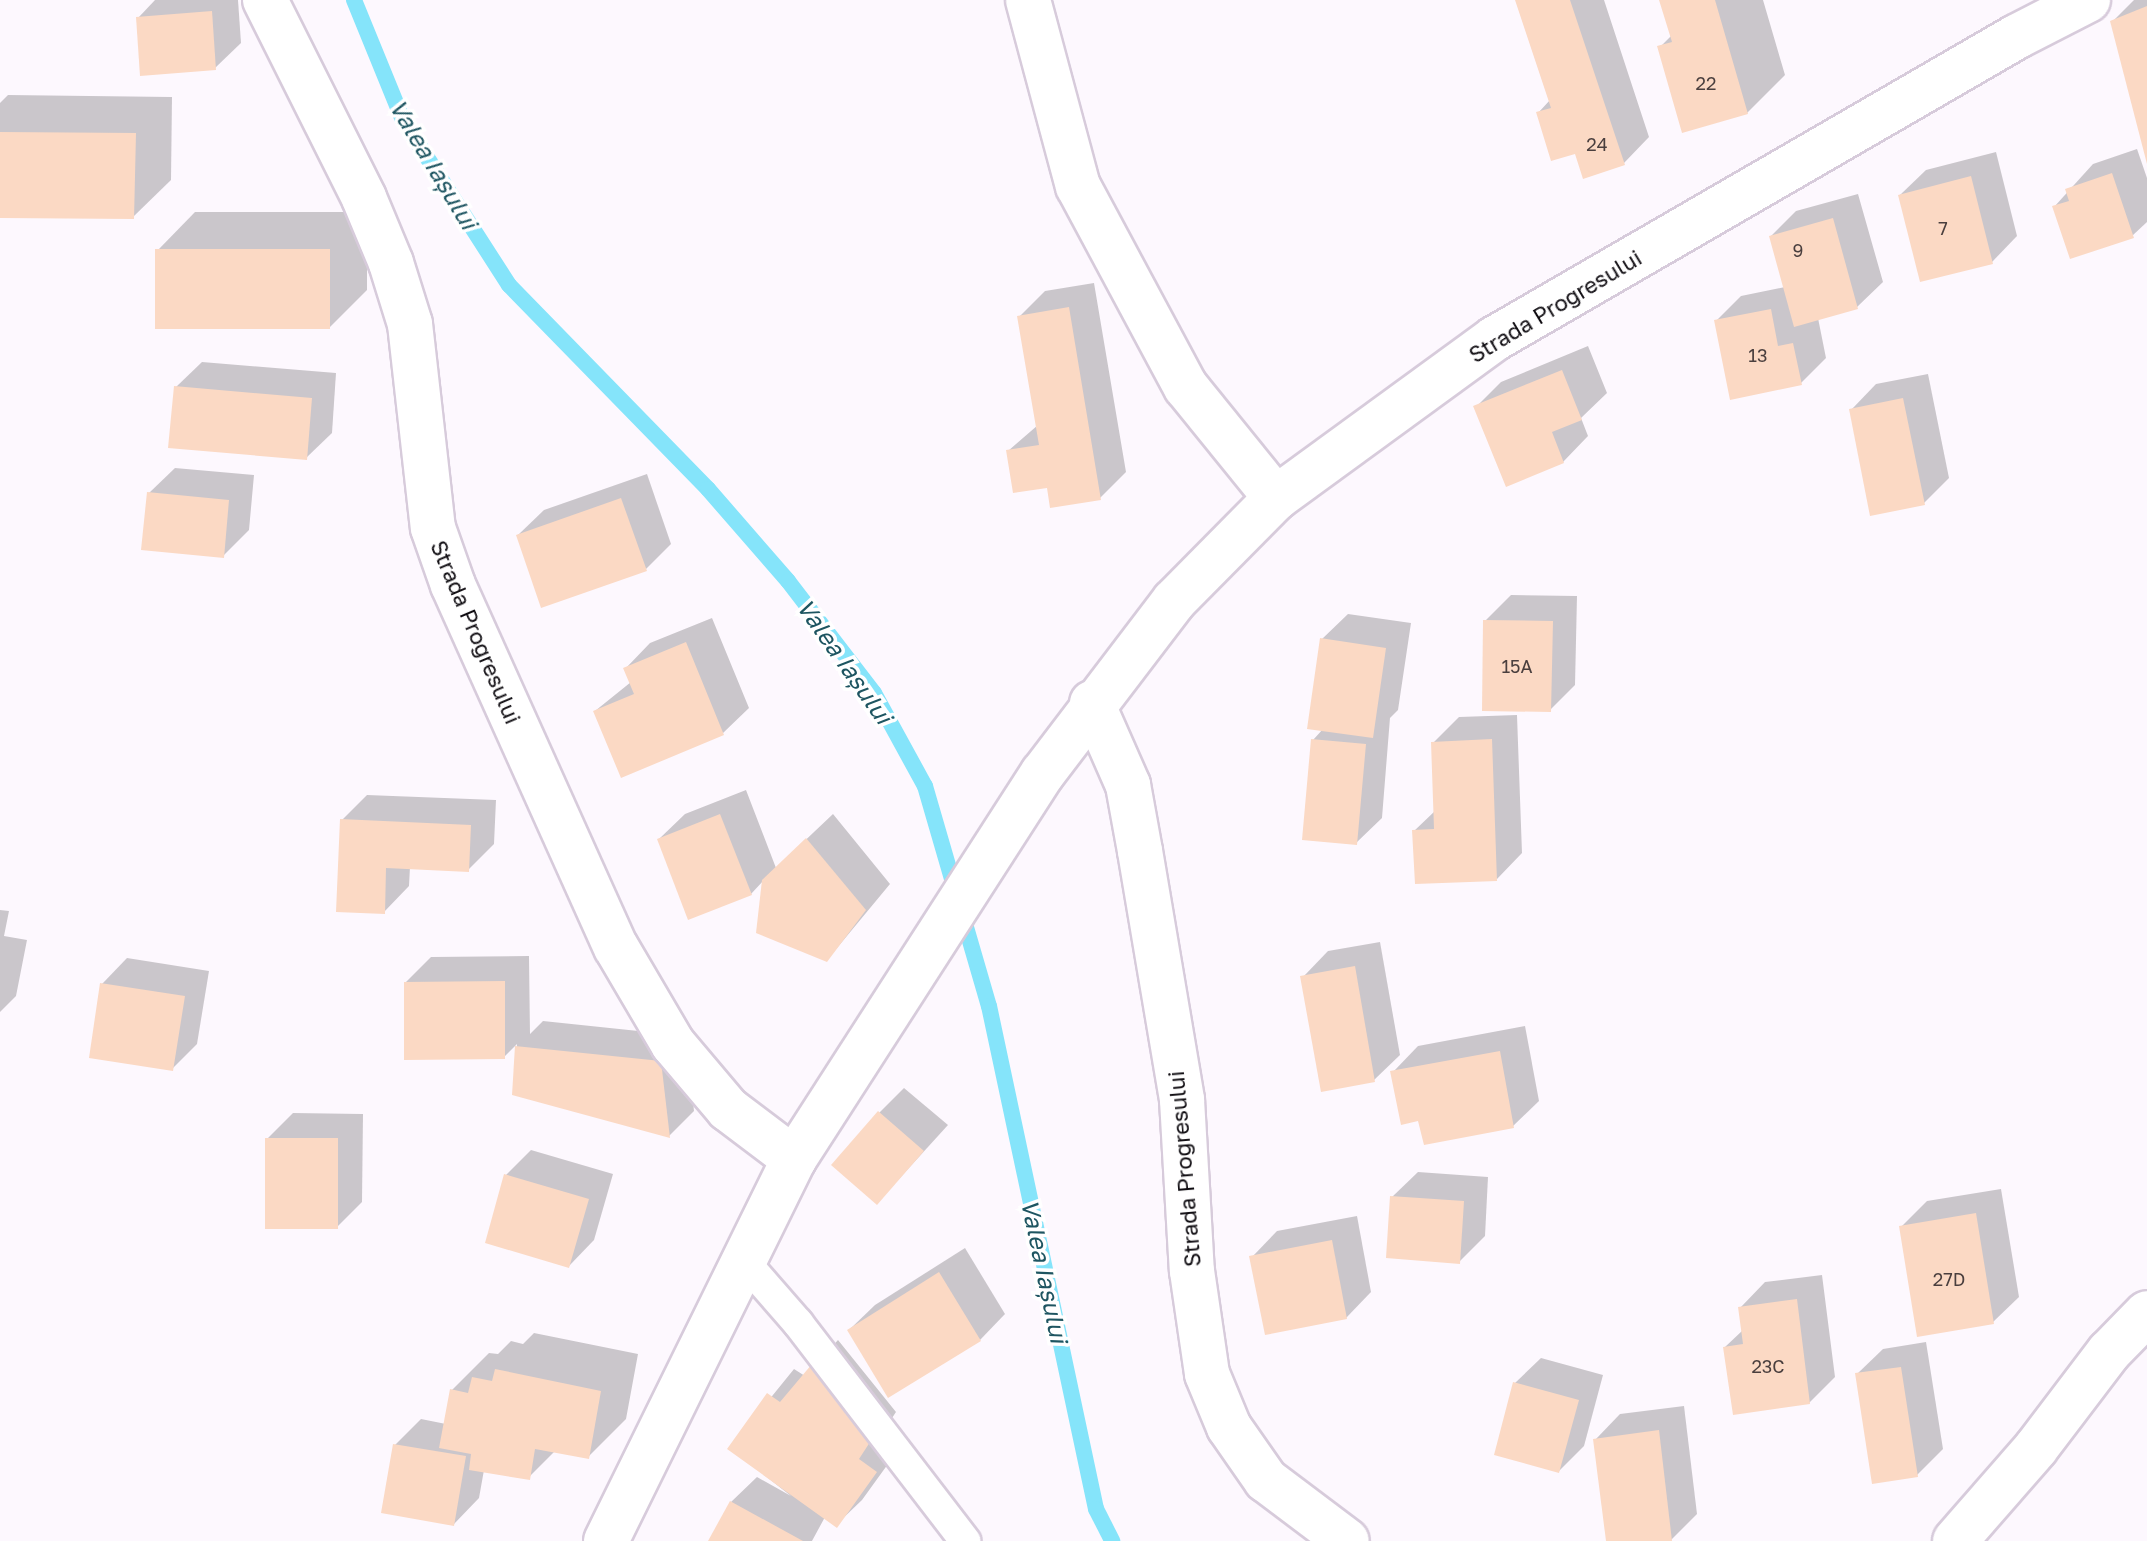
<!DOCTYPE html>
<meta charset="utf-8">
<style>
body{margin:0}
#map{position:relative;width:2147px;height:1541px;overflow:hidden;background:#fdf8fe;font-family:"Golos Text",sans-serif}
div>[style]{position:absolute}
[style*='--x']{left:calc(var(--x)*1px);top:calc(var(--y)*1px);width:calc(var(--w)*1px);rotate:calc(var(--a)*1deg)}
.shadow>*{inset:0;background:#0003}
.stream>*{height:16px;margin:-8px;padding:0 8px;transform-origin:8px;border-radius:8px;background:#85e4fa}
.building>*{inset:0;background:#fbd9c4}
.roads{filter:drop-shadow(2px 0 #d7cbdb) drop-shadow(-2px 0 #d7cbdb) drop-shadow(0 2px #d7cbdb) drop-shadow(0 -2px #d7cbdb)}
.service>*{height:30px;margin:-15px;padding:0 15px;transform-origin:15px;border-radius:15px;background:#fff}
.minor>*{height:44px;margin:-22px;padding:0 22px;transform-origin:22px;border-radius:22px;background:#fff}
.tertiary>*{height:44px;margin:-22px;padding:0 22px;transform-origin:22px;border-radius:22px;background:#fff}
span{translate:-50% -50%;white-space:nowrap;text-align:center;line-height:1.15;-webkit-text-stroke:7px #fff;paint-order:stroke}
.number-label{font-size:18px;color:#4a3f3e}
.number-label span{-webkit-text-stroke-width:0}
.street-label{font-size:22px;color:#0f0c11}
.water-label{font-size:24px;color:#1e5561;font-style:italic}
</style>
<div id="map">
<div class="shadow">
<div style="clip-path:polygon(155px 0,238px 0,241px 43px,215px 68px,138px 18px)"></div>
<div style="clip-path:polygon(1518px 0,1604px 0,1649px 137px,1624px 163px,1538px 113px,1550px 100px)"></div>
<div style="clip-path:polygon(1661px 0,1763px 0,1785px 75px,1747px 113px,1660px 47px,1672px 35px)"></div>
<div style="clip-path:polygon(2134px 0,2147px 0,2147px 160px,2112px 22px)"></div>
<div style="clip-path:polygon(8px 95px,172px 97px,171px 180px,133px 217px,0 216px,0 103px)"></div>
<div style="clip-path:polygon(2137px 149px,2147px 178px,2147px 222px,2132px 236px,2054px 207px,2093px 164px)"></div>
<div style="clip-path:polygon(1996px 152px,2017px 236px,1992px 262px,1900px 195px,1926px 170px)"></div>
<div style="clip-path:polygon(1858px 194px,1883px 282px,1857px 307px,1818px 318px,1826px 358px,1801px 383px,1716px 321px,1741px 296px,1785px 287px,1771px 236px,1796px 211px)"></div>
<div style="clip-path:polygon(195px 212px,367px 212px,367px 290px,330px 327px,158px 250px)"></div>
<div style="clip-path:polygon(1094px 283px,1126px 472px,1100px 498px,1048px 485px,1008px 451px,1038px 425px,1019px 317px,1045px 291px)"></div>
<div style="clip-path:polygon(1588px 346px,1607px 393px,1581px 418px,1588px 436px,1563px 462px,1476px 407px,1501px 382px)"></div>
<div style="clip-path:polygon(202px 362px,336px 373px,332px 433px,306px 458px,176px 387px)"></div>
<div style="clip-path:polygon(1928px 374px,1949px 478px,1924px 503px,1851px 410px,1876px 384px)"></div>
<div style="clip-path:polygon(175px 468px,254px 475px,249px 530px,223px 556px,149px 493px)"></div>
<div style="clip-path:polygon(647px 474px,671px 544px,646px 569px,518px 535px,544px 510px)"></div>
<div style="clip-path:polygon(1511px 595px,1577px 596px,1575px 685px,1550px 710px,1485px 621px)"></div>
<div style="clip-path:polygon(1348px 614px,1411px 623px,1398px 710px,1390px 718px,1382px 818px,1356px 843px,1313px 740px,1323px 729px,1322px 639px)"></div>
<div style="clip-path:polygon(712px 618px,749px 708px,723px 733px,595px 711px,631px 682px,625px 669px,650px 643px)"></div>
<div style="clip-path:polygon(1517px 715px,1522px 853px,1497px 879px,1414px 831px,1436px 810px,1433px 743px,1459px 717px)"></div>
<div style="clip-path:polygon(746px 790px,776px 868px,833px 814px,890px 884px,827px 960px,764px 880px,751px 894px,659px 839px,685px 814px)"></div>
<div style="clip-path:polygon(367px 795px,496px 800px,494px 844px,468px 870px,410px 867px,409px 886px,384px 912px,342px 820px)"></div>
<div style="clip-path:polygon(0 910px,9px 911px,4px 936px,27px 940px,16px 996px,0 1012px)"></div>
<div style="clip-path:polygon(1380px 942px,1400px 1055px,1374px 1080px,1303px 977px,1328px 951px)"></div>
<div style="clip-path:polygon(529px 956px,530px 1034px,543px 1021px,686px 1036px,694px 1111px,669px 1136px,514px 1094px,517px 1044px,504px 1057px,406px 982px,431px 957px)"></div>
<div style="clip-path:polygon(127px 958px,209px 971px,197px 1044px,172px 1069px,102px 984px)"></div>
<div style="clip-path:polygon(1525px 1026px,1539px 1101px,1513px 1126px,1420px 1119px,1393px 1072px,1418px 1046px)"></div>
<div style="clip-path:polygon(904px 1088px,948px 1125px,877px 1203px,879px 1113px)"></div>
<div style="clip-path:polygon(293px 1113px,363px 1114px,362px 1202px,337px 1227px,267px 1139px)"></div>
<div style="clip-path:polygon(531px 1150px,613px 1174px,594px 1240px,569px 1266px,506px 1175px)"></div>
<div style="clip-path:polygon(1418px 1172px,1488px 1177px,1485px 1236px,1459px 1262px,1392px 1197px)"></div>
<div style="clip-path:polygon(2001px 1189px,2019px 1297px,1993px 1322px,1902px 1226px,1927px 1201px)"></div>
<div style="clip-path:polygon(1357px 1216px,1371px 1292px,1346px 1318px,1252px 1257px,1277px 1231px)"></div>
<div style="clip-path:polygon(965px 1248px,1005px 1314px,980px 1340px,849px 1330px,875px 1305px)"></div>
<div style="clip-path:polygon(1822px 1275px,1835px 1377px,1809px 1403px,1725px 1347px,1743px 1330px,1740px 1308px,1765px 1282px)"></div>
<div style="clip-path:polygon(534px 1333px,638px 1354px,626px 1419px,588px 1457px,555px 1451px,529px 1477px,484px 1470px,479px 1498px,454px 1524px,395px 1445px,421px 1419px,446px 1424px,452px 1390px,489px 1353px,498px 1354px,511px 1341px,523px 1344px)"></div>
<div style="clip-path:polygon(838px 1340px,896px 1412px,882px 1433px,901px 1446px,862px 1500px,836px 1525px,825px 1517px,812px 1541px,710px 1541px,731px 1502px,757px 1477px,791px 1496px,730px 1448px,794px 1369px,805px 1376px)"></div>
<div style="clip-path:polygon(1926px 1342px,1943px 1449px,1917px 1475px,1857px 1374px,1883px 1349px)"></div>
<div style="clip-path:polygon(1541px 1358px,1603px 1375px,1584px 1446px,1559px 1471px,1515px 1383px)"></div>
<div style="clip-path:polygon(1684px 1406px,1697px 1514px,1671px 1540px,1608px 1541px,1595px 1440px,1620px 1414px)"></div>
</div>
<div class="stream">
<div style="--x:354;--y:0;--w:130;--a:67.8"></div>
<div style="--x:403;--y:120;--w:196;--a:57.3"></div>
<div style="--x:509;--y:285;--w:285;--a:45.7"></div>
<div style="--x:708;--y:489;--w:122;--a:49"></div>
<div style="--x:788;--y:581;--w:141;--a:52.5"></div>
<div style="--x:874;--y:693;--w:106;--a:61.3"></div>
<div style="--x:925;--y:786;--w:229;--a:73.8"></div>
<div style="--x:989;--y:1006;--w:514;--a:77.99"></div>
<div style="--x:1096;--y:1509;--w:36;--a:63"></div>
</div>
<div class="building">
<div style="clip-path:polygon(1515px 0,1570px 0,1625px 165px,1583px 179px,1575px 154px,1551px 161px,1536px 112px,1551px 108px)"></div>
<div style="clip-path:polygon(1659px 0,1715px 0,1748px 114px,1682px 133px,1657px 46px,1672px 42px)"></div>
<div style="clip-path:polygon(2147px 6px,2147px 164px,2110px 21px)"></div>
<div style="clip-path:polygon(212px 11px,216px 70px,140px 76px,136px 17px)"></div>
<div style="clip-path:polygon(0 132px,136px 133px,134px 219px,0 218px)"></div>
<div style="clip-path:polygon(2112px 173px,2134px 238px,2070px 259px,2052px 206px,2069px 201px,2065px 189px)"></div>
<div style="clip-path:polygon(1971px 176px,1993px 264px,1920px 282px,1898px 195px)"></div>
<div style="clip-path:polygon(1833px 218px,1858px 309px,1794px 327px,1769px 236px)"></div>
<div style="clip-path:polygon(155px 249px,330px 249px,330px 329px,155px 329px)"></div>
<div style="clip-path:polygon(1069px 307px,1101px 500px,1050px 508px,1047px 488px,1013px 493px,1006px 450px,1039px 445px,1017px 316px)"></div>
<div style="clip-path:polygon(1771px 309px,1778px 346px,1793px 343px,1802px 385px,1730px 400px,1714px 320px)"></div>
<div style="clip-path:polygon(1562px 370px,1582px 420px,1552px 432px,1564px 463px,1506px 487px,1473px 406px)"></div>
<div style="clip-path:polygon(174px 386px,312px 398px,307px 460px,168px 448px)"></div>
<div style="clip-path:polygon(1903px 398px,1925px 505px,1870px 516px,1849px 409px)"></div>
<div style="clip-path:polygon(147px 492px,229px 500px,224px 558px,141px 550px)"></div>
<div style="clip-path:polygon(621px 498px,647px 571px,541px 608px,516px 535px)"></div>
<div style="clip-path:polygon(1483px 620px,1553px 621px,1551px 712px,1482px 711px)"></div>
<div style="clip-path:polygon(1320px 638px,1386px 648px,1373px 738px,1307px 729px)"></div>
<div style="clip-path:polygon(686px 642px,724px 735px,621px 778px,593px 711px,634px 694px,623px 668px)"></div>
<div style="clip-path:polygon(1311px 739px,1366px 744px,1357px 845px,1302px 840px)"></div>
<div style="clip-path:polygon(1492px 739px,1497px 881px,1415px 884px,1412px 830px,1434px 829px,1431px 742px)"></div>
<div style="clip-path:polygon(720px 814px,752px 895px,688px 920px,657px 839px)"></div>
<div style="clip-path:polygon(340px 819px,471px 825px,469px 872px,386px 868px,385px 914px,336px 912px)"></div>
<div style="clip-path:polygon(806px 838px,866px 910px,827px 962px,756px 933px,762px 880px)"></div>
<div style="clip-path:polygon(1355px 966px,1375px 1082px,1321px 1092px,1300px 976px)"></div>
<div style="clip-path:polygon(505px 981px,505px 1059px,404px 1060px,404px 982px)"></div>
<div style="clip-path:polygon(100px 983px,185px 996px,173px 1071px,89px 1058px)"></div>
<div style="clip-path:polygon(515px 1046px,661px 1061px,670px 1138px,512px 1095px)"></div>
<div style="clip-path:polygon(1500px 1051px,1514px 1128px,1424px 1145px,1418px 1121px,1401px 1125px,1390px 1071px)"></div>
<div style="clip-path:polygon(878px 1111px,924px 1151px,877px 1205px,831px 1165px)"></div>
<div style="clip-path:polygon(265px 1138px,338px 1138px,338px 1229px,265px 1229px)"></div>
<div style="clip-path:polygon(504px 1174px,589px 1199px,569px 1268px,485px 1243px)"></div>
<div style="clip-path:polygon(1390px 1196px,1464px 1201px,1460px 1264px,1386px 1258px)"></div>
<div style="clip-path:polygon(1976px 1213px,1994px 1324px,1917px 1337px,1899px 1226px)"></div>
<div style="clip-path:polygon(1332px 1240px,1347px 1319px,1265px 1335px,1249px 1256px)"></div>
<div style="clip-path:polygon(939px 1272px,981px 1341px,888px 1398px,847px 1330px)"></div>
<div style="clip-path:polygon(1797px 1299px,1810px 1404px,1733px 1415px,1723px 1347px,1743px 1344px,1738px 1307px)"></div>
<div style="clip-path:polygon(812px 1364px,872px 1439px,859px 1459px,877px 1472px,837px 1528px,727px 1449px,767px 1393px,780px 1402px)"></div>
<div style="clip-path:polygon(1901px 1367px,1918px 1477px,1872px 1484px,1855px 1373px)"></div>
<div style="clip-path:polygon(495px 1369px,601px 1391px,589px 1459px,535px 1449px,530px 1480px,469px 1470px,471px 1454px,439px 1448px,450px 1389px,468px 1393px,472px 1377px,492px 1381px)"></div>
<div style="clip-path:polygon(1513px 1382px,1579px 1400px,1559px 1473px,1494px 1455px)"></div>
<div style="clip-path:polygon(1659px 1430px,1672px 1541px,1606px 1541px,1593px 1439px)"></div>
<div style="clip-path:polygon(393px 1444px,466px 1456px,454px 1526px,381px 1513px)"></div>
<div style="clip-path:polygon(730px 1501px,803px 1541px,708px 1541px)"></div>
</div>
<div class="roads">
<div class="service">
<div style="--x:743;--y:1260;--w:84;--a:48.9"></div>
<div style="--x:798;--y:1323;--w:275;--a:52.5"></div>
</div>
<div class="minor">
<div style="--x:265;--y:0;--w:221;--a:63.4"></div>
<div style="--x:364;--y:198;--w:70;--a:67.4"></div>
<div style="--x:391;--y:263;--w:64;--a:72.7"></div>
<div style="--x:410;--y:324;--w:205;--a:83.6"></div>
<div style="--x:433;--y:528;--w:60;--a:70.7"></div>
<div style="--x:453;--y:585;--w:397;--a:65.8"></div>
<div style="--x:616;--y:947;--w:113;--a:59.6"></div>
<div style="--x:673;--y:1044;--w:85;--a:49.8"></div>
<div style="--x:728;--y:1109;--w:83;--a:37.1"></div>
<div style="--x:1028;--y:0;--w:193;--a:75"></div>
<div style="--x:1078;--y:186;--w:228;--a:61.8"></div>
<div style="--x:1186;--y:387;--w:143;--a:51"></div>
<div style="--x:1092;--y:703;--w:90;--a:66.3"></div>
<div style="--x:1128;--y:785;--w:67;--a:79.7"></div>
<div style="--x:1140;--y:851;--w:253;--a:80.4"></div>
<div style="--x:1182;--y:1100;--w:171;--a:86.7"></div>
<div style="--x:1192;--y:1271;--w:104;--a:81.7"></div>
<div style="--x:1207;--y:1374;--w:57;--a:67.5"></div>
<div style="--x:1229;--y:1427;--w:65;--a:55.1"></div>
<div style="--x:1266;--y:1480;--w:101;--a:37"></div>
<div style="--x:1955;--y:1541;--w:123;--a:-48.9"></div>
<div style="--x:2036;--y:1448;--w:121;--a:-52.8"></div>
<div style="--x:2109;--y:1352;--w:54;--a:-45.7"></div>
</div>
<div class="tertiary">
<div style="--x:606;--y:1541;--w:426;--a:-63.8"></div>
<div style="--x:794;--y:1159;--w:459;--a:-57.2"></div>
<div style="--x:1043;--y:773;--w:216;--a:-52.7"></div>
<div style="--x:1174;--y:601;--w:145;--a:-45.3"></div>
<div style="--x:1276;--y:498;--w:270;--a:-36.1"></div>
<div style="--x:1494;--y:339;--w:603;--a:-30.05"></div>
<div style="--x:2016;--y:37;--w:81;--a:-27.2"></div>
</div>
</div>
<div class="number-label">
<span style="left:1706px;top:83px">22</span>
<span style="left:1597px;top:144px">24</span>
<span style="left:1943px;top:228px">7</span>
<span style="left:1798px;top:250px">9</span>
<span style="left:1758px;top:355px">13</span>
<span style="left:1517px;top:666px">15A</span>
<span style="left:1949px;top:1279px">27D</span>
<span style="left:1768px;top:1366px">23C</span>
</div>
<div class="street-label">
<span style="left:1555px;top:306px;rotate:-31deg">Strada Progresului</span>
<span style="left:476px;top:632px;rotate:67deg">Strada Progresului</span>
<span style="left:1184px;top:1169px;rotate:-95deg">Strada Progresului</span>
</div>
<div class="water-label">
<span style="left:434px;top:164px;rotate:59deg">Valea Iașului</span>
<span style="left:845px;top:661px;rotate:55deg">Valea Iașului</span>
<span style="left:1045px;top:1271px;rotate:78deg">Valea Iașului</span>
</div>
</div>
